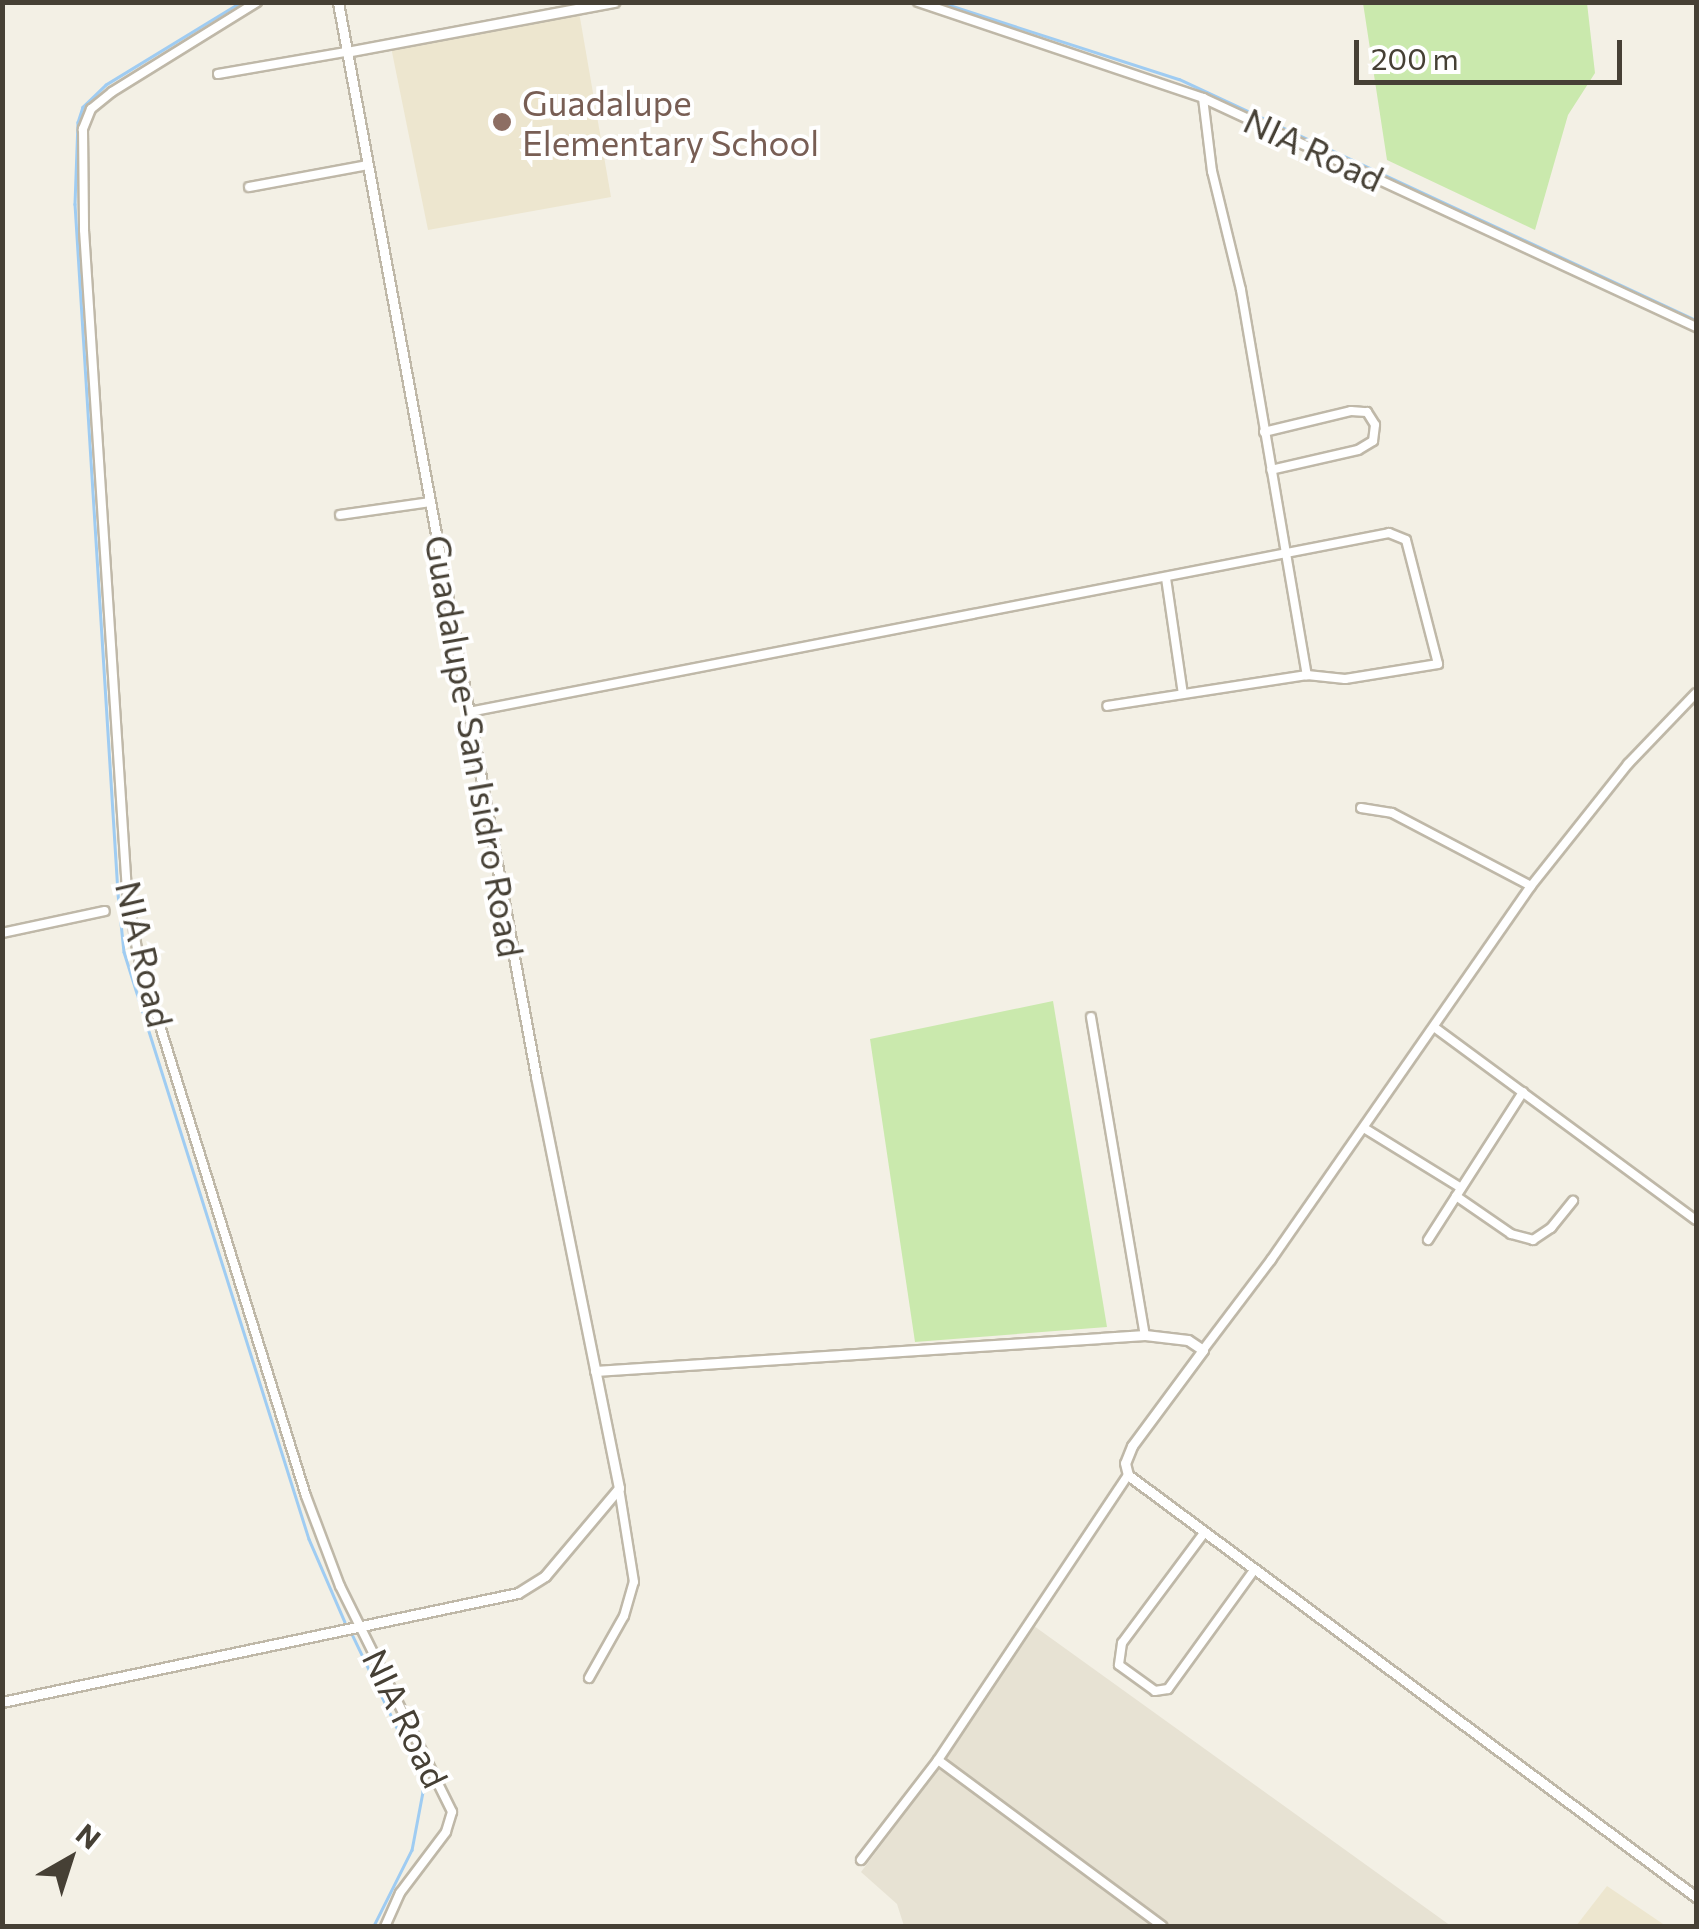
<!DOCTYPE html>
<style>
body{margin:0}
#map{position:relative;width:1699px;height:1929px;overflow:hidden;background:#f3f0e5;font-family:Commissioner,sans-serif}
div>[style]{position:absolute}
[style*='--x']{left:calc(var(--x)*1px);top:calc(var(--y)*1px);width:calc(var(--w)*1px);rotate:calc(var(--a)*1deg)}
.residential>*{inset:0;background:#e7e2d3}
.education>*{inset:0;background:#ede6cf}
.green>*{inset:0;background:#cae9ad}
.stream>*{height:2.5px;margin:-1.25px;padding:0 1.25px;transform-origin:1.25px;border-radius:1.25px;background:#9fccf2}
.roads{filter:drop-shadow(2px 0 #bfb8a8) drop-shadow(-2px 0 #bfb8a8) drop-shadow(0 2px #bfb8a8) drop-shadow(0 -2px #bfb8a8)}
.minor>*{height:8px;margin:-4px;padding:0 4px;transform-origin:4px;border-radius:4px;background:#fff}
.tertiary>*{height:9px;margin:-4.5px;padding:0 4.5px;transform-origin:4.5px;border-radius:4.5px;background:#fff}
.dots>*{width:28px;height:28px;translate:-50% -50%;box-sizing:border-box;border:5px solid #fff;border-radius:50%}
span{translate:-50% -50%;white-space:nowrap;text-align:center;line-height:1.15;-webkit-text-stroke:8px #fff;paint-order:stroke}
.education-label{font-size:35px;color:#785e54}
.left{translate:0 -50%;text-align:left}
.street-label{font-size:35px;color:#464035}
.frame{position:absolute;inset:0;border:5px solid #464035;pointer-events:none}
.north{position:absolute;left:20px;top:1809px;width:100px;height:100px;-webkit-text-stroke:8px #fff;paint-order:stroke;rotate:39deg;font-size:28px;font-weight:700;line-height:40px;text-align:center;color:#464035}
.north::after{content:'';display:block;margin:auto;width:35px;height:45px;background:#464035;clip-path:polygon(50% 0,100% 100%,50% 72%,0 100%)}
.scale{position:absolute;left:1354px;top:40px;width:268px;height:45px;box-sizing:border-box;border:5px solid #464035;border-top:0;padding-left:12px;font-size:30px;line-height:35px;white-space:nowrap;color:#464035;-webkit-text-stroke:8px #fff;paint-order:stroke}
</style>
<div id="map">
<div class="residential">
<div style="clip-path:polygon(1034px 1626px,1451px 1926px,904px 1926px,897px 1904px,861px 1872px,946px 1759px)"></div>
</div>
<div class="education">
<div style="clip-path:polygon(579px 12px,611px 197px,428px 230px,391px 47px)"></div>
<div style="clip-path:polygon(1607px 1886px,1666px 1926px,1576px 1926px)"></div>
</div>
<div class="green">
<div style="clip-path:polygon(1363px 3px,1587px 3px,1595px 73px,1568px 115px,1535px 230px,1387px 160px)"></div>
<div style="clip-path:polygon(1053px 1001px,1107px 1327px,915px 1342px,870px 1039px)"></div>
</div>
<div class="stream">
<div style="--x:242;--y:2;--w:159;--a:148.6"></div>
<div style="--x:106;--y:85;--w:32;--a:136"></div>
<div style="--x:83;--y:107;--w:16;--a:108"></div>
<div style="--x:78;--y:122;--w:82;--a:92.1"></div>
<div style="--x:75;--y:204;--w:691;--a:86.43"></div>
<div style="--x:118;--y:894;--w:58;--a:84.1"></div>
<div style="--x:124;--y:952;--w:615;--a:72.51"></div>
<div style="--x:309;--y:1539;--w:90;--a:66.6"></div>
<div style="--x:940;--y:2;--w:251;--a:17.9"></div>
<div style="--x:1179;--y:79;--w:570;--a:24.99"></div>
<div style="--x:352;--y:1634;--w:157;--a:64.4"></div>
<div style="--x:420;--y:1776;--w:16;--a:79"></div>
<div style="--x:423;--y:1792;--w:59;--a:100.7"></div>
<div style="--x:412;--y:1850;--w:85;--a:116.6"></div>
</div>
<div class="roads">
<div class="minor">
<div style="--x:257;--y:2;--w:171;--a:148.2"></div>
<div style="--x:112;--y:92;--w:27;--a:141"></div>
<div style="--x:91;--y:109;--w:22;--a:112"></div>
<div style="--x:83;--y:129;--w:101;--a:89.4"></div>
<div style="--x:84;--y:230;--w:662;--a:86.28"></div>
<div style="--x:127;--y:891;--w:65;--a:80.2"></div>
<div style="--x:138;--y:955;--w:566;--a:72.75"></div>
<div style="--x:306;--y:1496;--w:96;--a:69.3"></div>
<div style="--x:340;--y:1586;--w:252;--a:63.6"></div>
<div style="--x:452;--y:1812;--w:21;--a:107"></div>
<div style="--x:446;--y:1832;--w:76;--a:127"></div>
<div style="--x:400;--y:1893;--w:36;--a:114"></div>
<div style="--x:918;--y:2;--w:301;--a:18.6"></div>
<div style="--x:1203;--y:98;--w:544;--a:24.92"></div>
<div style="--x:218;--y:74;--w:130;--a:-9.8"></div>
<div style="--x:1203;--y:98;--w:74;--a:83"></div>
<div style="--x:1212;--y:171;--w:122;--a:76.3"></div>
<div style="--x:1241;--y:290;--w:391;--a:80.3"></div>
<div style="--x:249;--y:187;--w:121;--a:-10.5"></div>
<div style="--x:1264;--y:432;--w:89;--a:-13.6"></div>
<div style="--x:1351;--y:411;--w:16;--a:4"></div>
<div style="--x:1367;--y:412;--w:15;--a:58"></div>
<div style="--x:1375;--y:425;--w:16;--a:97"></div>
<div style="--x:1373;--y:441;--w:17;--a:149"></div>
<div style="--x:1358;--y:450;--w:89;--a:167.1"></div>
<div style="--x:340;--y:515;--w:91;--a:-8.2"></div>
<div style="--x:1166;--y:578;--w:117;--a:81.7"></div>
<div style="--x:469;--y:712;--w:937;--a:-11.01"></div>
<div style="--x:1389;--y:533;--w:18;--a:22"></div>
<div style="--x:1406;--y:540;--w:128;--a:75.5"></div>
<div style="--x:1438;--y:664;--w:94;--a:170.8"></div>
<div style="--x:1345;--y:679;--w:38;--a:-174"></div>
<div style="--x:1307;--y:675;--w:202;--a:171.2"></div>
<div style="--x:1361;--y:808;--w:31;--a:9"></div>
<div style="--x:1392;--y:813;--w:157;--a:27.7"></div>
<div style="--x:2;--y:933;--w:105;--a:-12.1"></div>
<div style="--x:1091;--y:1017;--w:323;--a:80.4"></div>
<div style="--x:1434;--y:1027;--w:325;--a:36.4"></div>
<div style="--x:1364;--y:1128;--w:114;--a:31.7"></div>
<div style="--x:1456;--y:1196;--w:67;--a:34.6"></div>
<div style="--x:1511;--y:1234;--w:23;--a:15"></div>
<div style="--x:1533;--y:1240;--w:22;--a:-34"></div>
<div style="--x:1551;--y:1228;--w:35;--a:-51"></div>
<div style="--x:1428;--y:1240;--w:176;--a:-57.3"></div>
<div style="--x:1203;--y:1350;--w:113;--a:-52.9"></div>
<div style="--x:1271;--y:1260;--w:455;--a:-55.2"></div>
<div style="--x:1531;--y:886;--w:156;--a:-51.5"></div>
<div style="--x:1628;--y:764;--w:98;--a:-46.2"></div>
<div style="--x:1204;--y:1533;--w:137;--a:126.7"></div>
<div style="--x:1122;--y:1643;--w:22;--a:98"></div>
<div style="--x:1119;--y:1665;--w:44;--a:35.8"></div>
<div style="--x:1155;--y:1691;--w:13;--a:-9"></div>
<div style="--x:1168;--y:1689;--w:147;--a:-54.1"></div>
<div style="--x:589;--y:1678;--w:71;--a:-60.6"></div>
<div style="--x:624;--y:1616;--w:35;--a:-74"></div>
<div style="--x:634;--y:1582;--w:95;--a:-99.1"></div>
<div style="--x:938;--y:1760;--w:279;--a:36.5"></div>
<div style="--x:861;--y:1860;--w:126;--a:-52.4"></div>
<div style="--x:938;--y:1760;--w:343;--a:-56.3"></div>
</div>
<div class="tertiary">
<div style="--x:346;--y:52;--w:273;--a:-10.6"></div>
<div style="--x:595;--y:1371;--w:551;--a:-3.74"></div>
<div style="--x:1145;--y:1335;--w:43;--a:6.6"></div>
<div style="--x:1188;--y:1340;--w:18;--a:34"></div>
<div style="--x:1203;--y:1350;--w:119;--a:126.5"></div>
<div style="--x:1132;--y:1446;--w:18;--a:112"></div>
<div style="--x:1125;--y:1463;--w:12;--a:76"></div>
<div style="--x:1128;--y:1475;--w:708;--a:36.61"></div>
<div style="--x:2;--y:1702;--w:527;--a:-11.93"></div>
<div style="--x:518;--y:1593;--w:32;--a:-32"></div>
<div style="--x:545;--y:1576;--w:115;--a:-49.9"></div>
<div style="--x:619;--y:1488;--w:420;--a:-101.4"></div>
<div style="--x:536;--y:1076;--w:1092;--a:-100.45"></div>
</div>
</div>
<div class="dots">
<div style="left:502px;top:122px;background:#8d6e63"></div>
</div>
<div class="education-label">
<span class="left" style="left:522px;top:122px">Guadalupe<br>Elementary School</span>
</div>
<div class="street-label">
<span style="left:1314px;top:149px;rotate:25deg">NIA Road</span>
<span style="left:475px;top:746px;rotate:80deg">Guadalupe-San Isidro Road</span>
<span style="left:145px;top:954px;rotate:77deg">NIA Road</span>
<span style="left:406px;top:1718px;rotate:64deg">NIA Road</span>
</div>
<div class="frame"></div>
<div class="north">N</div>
<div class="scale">200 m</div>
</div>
